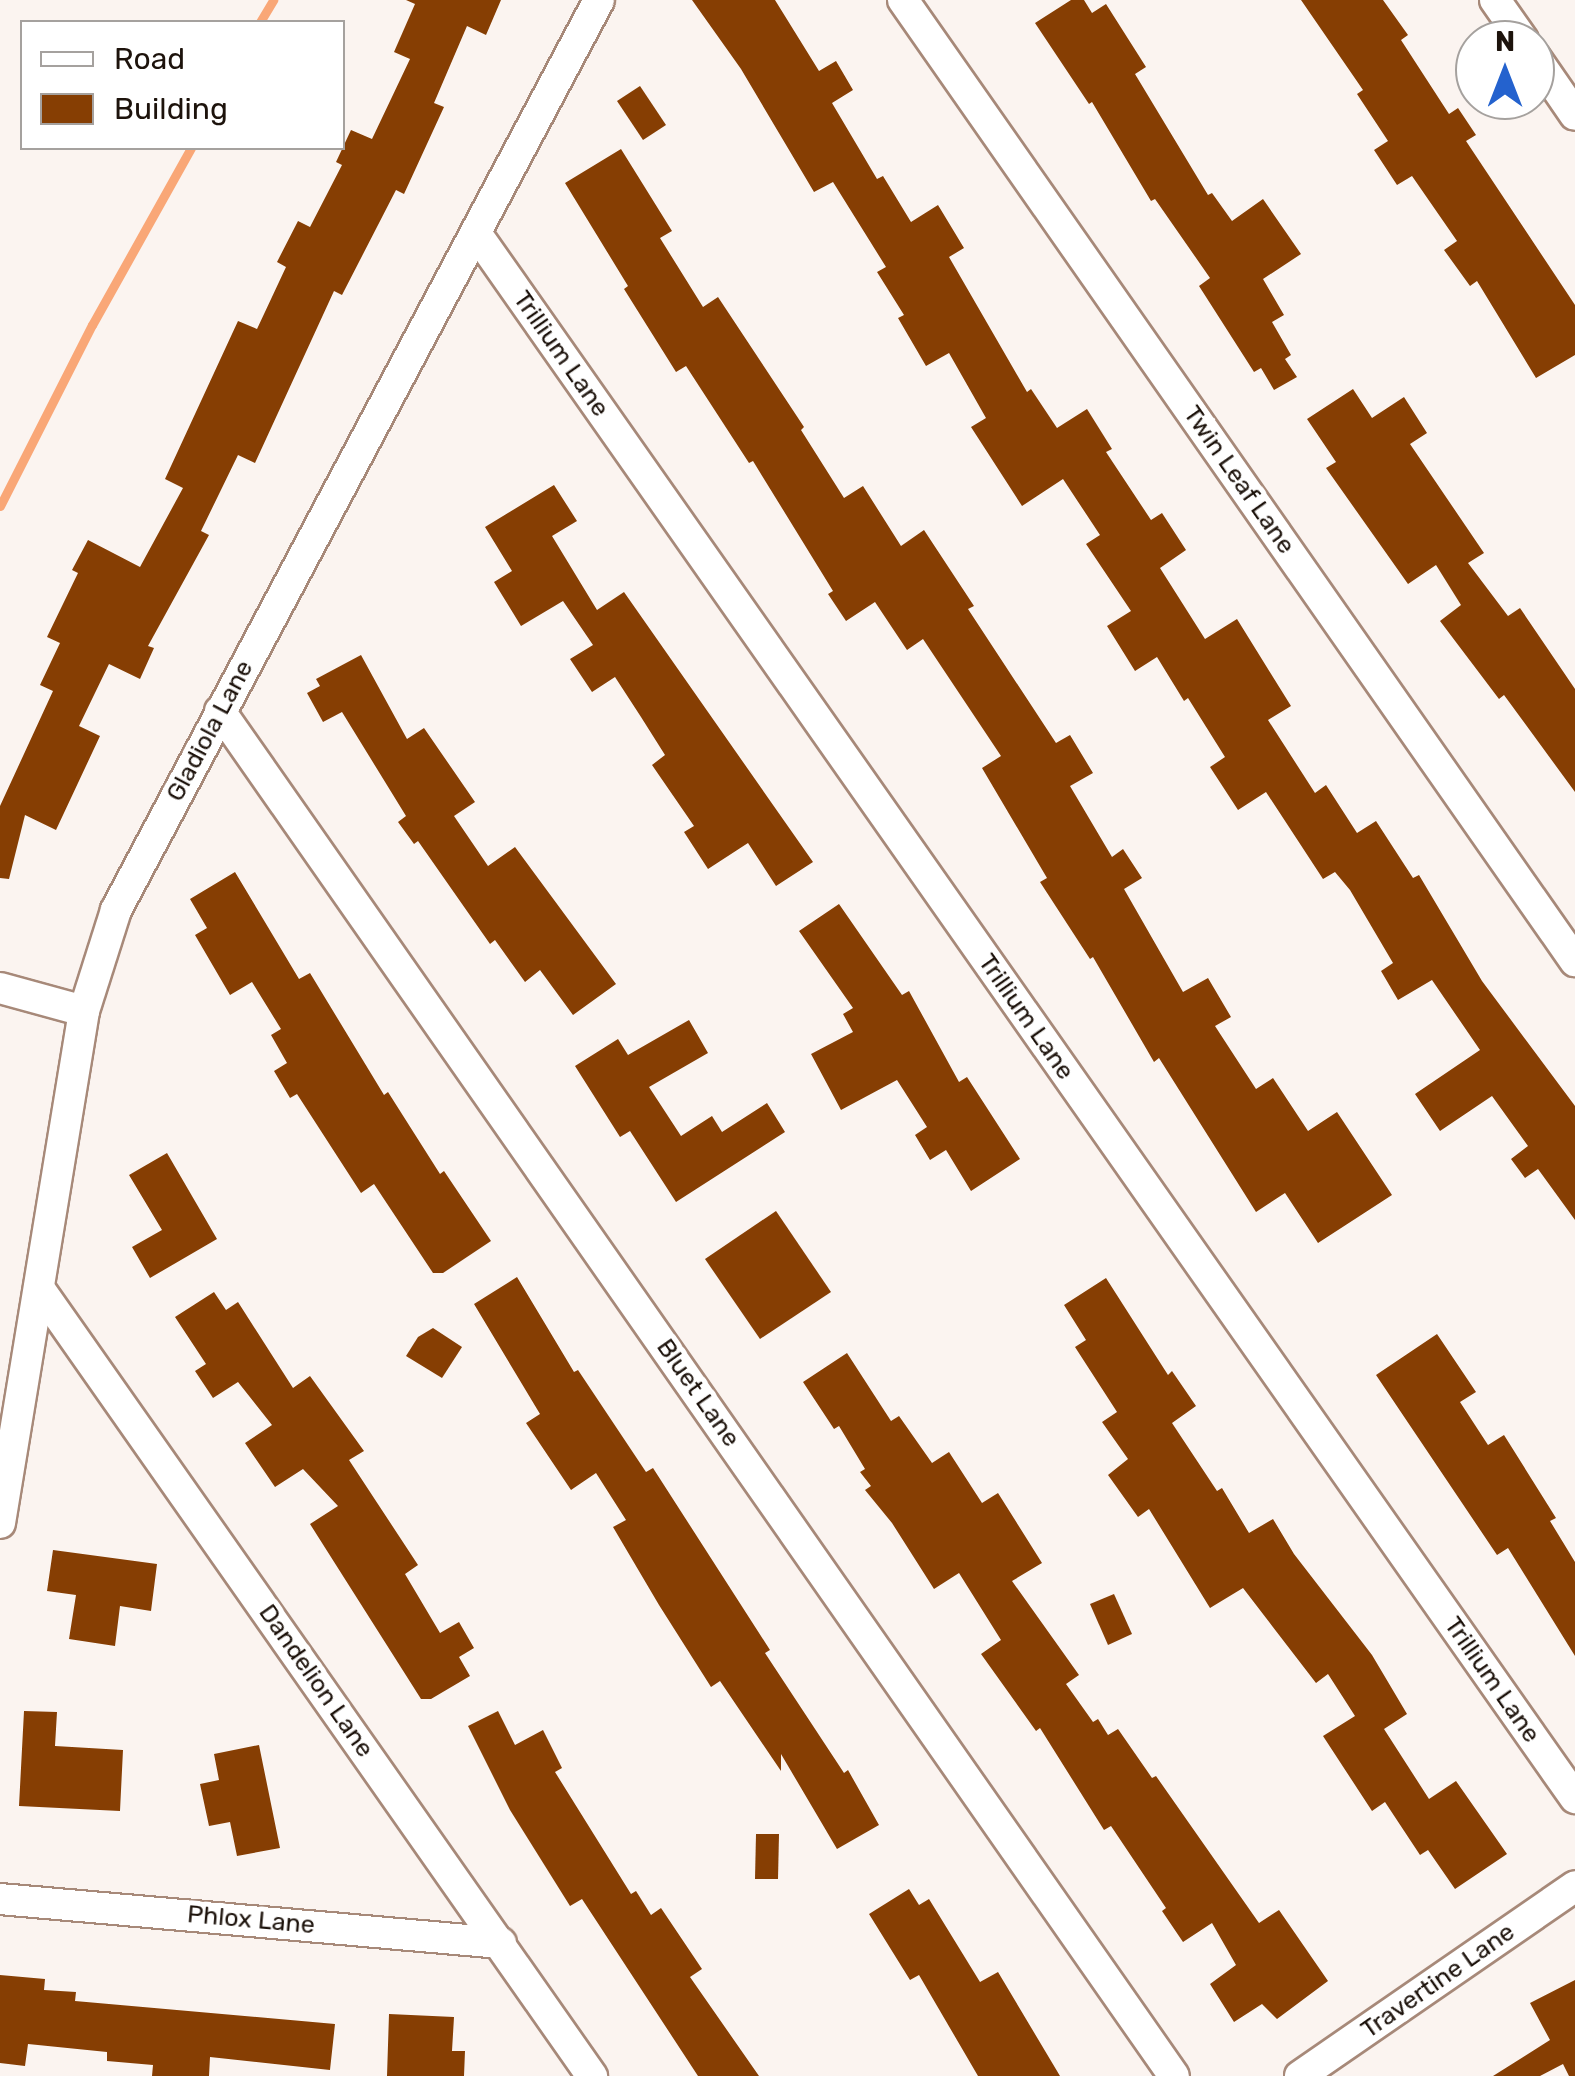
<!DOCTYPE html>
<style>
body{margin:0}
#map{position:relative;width:1575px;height:2076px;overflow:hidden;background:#fbf4f0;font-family:Rubik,sans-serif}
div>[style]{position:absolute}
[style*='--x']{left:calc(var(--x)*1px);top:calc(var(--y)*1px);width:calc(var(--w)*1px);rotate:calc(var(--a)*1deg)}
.stream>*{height:9px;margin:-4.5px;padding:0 4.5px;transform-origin:4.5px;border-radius:4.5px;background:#f9a777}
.building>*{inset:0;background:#863e03}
.roads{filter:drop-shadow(2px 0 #a78979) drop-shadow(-2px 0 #a78979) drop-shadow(0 2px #a78979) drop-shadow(0 -2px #a78979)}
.minor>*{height:30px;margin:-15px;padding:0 15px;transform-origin:15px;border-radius:15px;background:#fff}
span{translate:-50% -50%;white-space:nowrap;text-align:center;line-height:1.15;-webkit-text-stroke:10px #fff;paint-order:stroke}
.street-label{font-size:25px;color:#1d130c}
.legend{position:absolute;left:20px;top:20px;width:325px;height:130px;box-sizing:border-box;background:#fff;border:2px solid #a5a19e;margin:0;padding:12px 18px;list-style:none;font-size:30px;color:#1d130c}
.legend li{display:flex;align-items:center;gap:20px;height:50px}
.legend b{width:50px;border:2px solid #a5a19e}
.north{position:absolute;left:1455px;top:20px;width:100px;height:100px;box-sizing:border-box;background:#fff;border:2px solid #a5a19e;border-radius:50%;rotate:0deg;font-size:28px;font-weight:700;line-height:40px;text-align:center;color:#1d130c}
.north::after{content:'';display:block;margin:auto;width:35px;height:45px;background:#2462ce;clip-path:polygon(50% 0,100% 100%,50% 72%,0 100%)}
</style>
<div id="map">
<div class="stream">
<div style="--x:260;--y:22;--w:26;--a:-59"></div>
<div style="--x:0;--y:506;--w:203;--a:-63.1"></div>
<div style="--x:92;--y:325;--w:203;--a:-60.8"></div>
</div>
<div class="building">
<div style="clip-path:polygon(406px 0,501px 0,486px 35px,467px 26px,434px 103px,444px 107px,404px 194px,396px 190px,342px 295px,334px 291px,255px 463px,238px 455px,201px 531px,209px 535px,148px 646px,154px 648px,140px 679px,109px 664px,79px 726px,100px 736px,56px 830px,25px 815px,9px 879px,0 878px,0 806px,53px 691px,40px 685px,60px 643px,47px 637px,78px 573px,72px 570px,88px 540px,140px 567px,183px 488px,165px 479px,238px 321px,257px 329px,286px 267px,277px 262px,298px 221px,310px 227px,342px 165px,336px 162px,351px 130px,372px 139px,410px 59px,394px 52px,415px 4px)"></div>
<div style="clip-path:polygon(692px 0,775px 0,819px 71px,836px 61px,853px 90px,832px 103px,877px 179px,883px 176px,911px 222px,938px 205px,964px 248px,949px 257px,1027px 392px,1031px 389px,1057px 428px,1087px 409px,1112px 449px,1106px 452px,1151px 520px,1162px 513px,1186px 550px,1160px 568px,1205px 639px,1237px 619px,1291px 706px,1268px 720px,1315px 793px,1326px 785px,1357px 833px,1376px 821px,1413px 878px,1419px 875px,1482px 981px,1575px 1106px,1575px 1220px,1538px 1169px,1525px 1178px,1511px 1159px,1528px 1146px,1492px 1096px,1440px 1131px,1415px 1094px,1480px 1050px,1432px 980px,1398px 1000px,1381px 971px,1393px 963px,1350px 890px,1335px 872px,1323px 879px,1266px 792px,1238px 810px,1210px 767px,1225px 757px,1188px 698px,1184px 701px,1157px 657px,1135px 671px,1107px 626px,1131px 611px,1086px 544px,1100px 535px,1063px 479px,1022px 506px,971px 427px,986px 418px,949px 353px,926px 366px,898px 318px,904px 315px,877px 272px,886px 267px,833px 182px,814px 192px,741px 69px)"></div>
<div style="clip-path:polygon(1071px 0,1084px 0,1092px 13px,1106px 4px,1146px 67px,1135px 74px,1208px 195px,1212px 193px,1232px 221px,1263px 199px,1301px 254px,1263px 279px,1284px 315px,1272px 322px,1291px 355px,1285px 359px,1297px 377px,1274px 390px,1261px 368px,1254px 372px,1199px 286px,1210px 278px,1155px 199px,1151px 201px,1092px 102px,1089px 104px,1035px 23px)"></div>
<div style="clip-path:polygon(1301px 0,1383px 0,1408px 35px,1401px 40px,1449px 114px,1458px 108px,1476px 135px,1466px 141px,1575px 305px,1575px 355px,1536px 378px,1477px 281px,1470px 286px,1444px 250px,1457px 241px,1412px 176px,1397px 185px,1374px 150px,1388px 141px,1357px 94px,1363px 90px)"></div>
<div style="clip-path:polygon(640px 86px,666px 125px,643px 140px,617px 101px)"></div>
<div style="clip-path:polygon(621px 149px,672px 231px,660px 238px,703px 307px,718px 297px,804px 427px,801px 430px,844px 498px,863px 486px,901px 546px,924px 530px,974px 606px,968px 609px,1056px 743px,1070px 735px,1093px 773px,1070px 786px,1112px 857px,1123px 849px,1142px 878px,1124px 889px,1183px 992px,1208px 978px,1231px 1017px,1215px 1026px,1256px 1089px,1273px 1078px,1308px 1131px,1337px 1112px,1392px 1195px,1318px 1243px,1285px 1193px,1256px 1212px,1159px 1058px,1154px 1062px,1093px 957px,1090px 959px,1040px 882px,1047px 878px,982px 768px,1001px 756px,923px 639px,907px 650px,875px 602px,846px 621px,828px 594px,833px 591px,753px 461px,749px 463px,686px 366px,676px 372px,624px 289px,628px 286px,565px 183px)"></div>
<div style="clip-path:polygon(1353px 389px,1372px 418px,1404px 397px,1427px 433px,1410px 444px,1484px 553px,1468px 563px,1508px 616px,1520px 608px,1575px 689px,1575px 792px,1504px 695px,1499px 699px,1440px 621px,1461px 605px,1436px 565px,1408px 584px,1326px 468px,1336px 462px,1307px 419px)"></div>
<div style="clip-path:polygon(554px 485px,577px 521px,552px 536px,597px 610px,624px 592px,813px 862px,776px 886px,748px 843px,708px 869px,684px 832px,694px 826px,652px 765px,665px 755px,641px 717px,615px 677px,592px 692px,570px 659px,593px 645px,563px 601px,521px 626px,494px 582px,512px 571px,485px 527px)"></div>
<div style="clip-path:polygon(361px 655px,407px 739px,424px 728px,475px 802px,454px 816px,488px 866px,515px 847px,616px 984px,573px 1015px,540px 970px,525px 982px,495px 940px,490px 944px,418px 841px,414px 844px,398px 822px,406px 816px,342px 712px,323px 722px,307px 693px,320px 686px,316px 679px)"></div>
<div style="clip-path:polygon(235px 872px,299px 979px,310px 973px,384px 1095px,388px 1092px,440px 1174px,444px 1171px,491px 1241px,443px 1273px,433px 1273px,374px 1184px,361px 1193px,297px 1094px,290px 1098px,274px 1071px,287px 1063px,271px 1035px,281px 1029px,252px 982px,230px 995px,195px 935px,207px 928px,190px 899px)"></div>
<div style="clip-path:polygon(839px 904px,902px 995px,909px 991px,959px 1082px,967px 1077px,1020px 1159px,971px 1191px,946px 1150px,930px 1160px,915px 1135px,927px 1127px,897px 1080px,841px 1110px,811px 1054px,853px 1032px,843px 1014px,853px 1008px,799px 931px)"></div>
<div style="clip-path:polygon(689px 1020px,708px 1053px,649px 1087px,681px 1136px,712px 1116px,722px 1132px,767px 1103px,785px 1132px,676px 1202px,630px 1131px,620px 1137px,575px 1066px,618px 1039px,628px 1055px)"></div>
<div style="clip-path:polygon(167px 1153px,217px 1239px,150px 1278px,132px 1247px,162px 1230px,129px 1175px)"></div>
<div style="clip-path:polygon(776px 1211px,831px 1292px,760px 1339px,705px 1259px)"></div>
<div style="clip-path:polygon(517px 1277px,574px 1372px,578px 1370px,646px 1472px,653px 1468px,770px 1650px,765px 1653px,844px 1773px,848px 1770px,879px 1825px,837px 1849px,781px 1754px,781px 1771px,720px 1681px,711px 1687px,659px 1605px,613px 1527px,626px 1520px,596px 1473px,571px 1490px,526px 1423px,540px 1414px,474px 1304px)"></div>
<div style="clip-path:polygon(1106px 1278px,1168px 1375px,1172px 1371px,1196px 1406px,1172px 1423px,1217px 1491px,1222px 1488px,1249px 1533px,1273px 1519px,1294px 1554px,1372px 1655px,1407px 1714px,1384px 1729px,1429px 1799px,1456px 1781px,1507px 1854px,1455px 1889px,1428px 1850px,1420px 1855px,1385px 1802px,1372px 1811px,1323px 1736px,1355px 1716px,1328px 1674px,1316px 1683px,1243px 1588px,1210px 1608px,1149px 1509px,1138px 1517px,1108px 1475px,1128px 1459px,1102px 1422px,1117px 1412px,1075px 1347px,1086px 1340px,1064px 1305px)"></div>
<div style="clip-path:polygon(214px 1292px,226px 1310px,238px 1302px,293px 1388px,310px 1376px,364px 1451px,349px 1460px,418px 1565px,405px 1574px,440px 1633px,459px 1622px,474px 1648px,459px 1657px,470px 1676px,431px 1699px,421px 1699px,310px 1524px,338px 1506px,303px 1469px,275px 1487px,245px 1443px,272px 1425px,238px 1382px,213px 1398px,195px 1371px,206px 1364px,175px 1317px)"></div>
<div style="clip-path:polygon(433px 1328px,462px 1347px,442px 1378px,406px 1356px,418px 1337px)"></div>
<div style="clip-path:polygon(1437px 1334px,1476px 1392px,1460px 1402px,1488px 1445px,1504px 1435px,1556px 1518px,1550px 1521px,1575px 1562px,1575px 1656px,1508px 1548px,1497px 1555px,1376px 1375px)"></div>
<div style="clip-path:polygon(847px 1353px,891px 1421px,899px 1416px,932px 1463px,949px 1452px,982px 1503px,998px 1493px,1042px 1563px,1012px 1581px,1079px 1675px,1066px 1684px,1093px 1722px,1098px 1719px,1108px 1735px,1118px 1729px,1152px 1778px,1156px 1776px,1259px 1923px,1279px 1910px,1328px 1981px,1277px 2019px,1262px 2004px,1234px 2022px,1210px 1984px,1236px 1965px,1212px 1923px,1183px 1942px,1162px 1911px,1166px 1908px,1111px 1826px,1104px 1830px,1040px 1728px,1036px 1731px,981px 1654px,1001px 1640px,959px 1573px,934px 1589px,892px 1523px,865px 1490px,871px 1486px,860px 1472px,865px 1469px,839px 1426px,834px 1429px,803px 1382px)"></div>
<div style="clip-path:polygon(53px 1550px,157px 1564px,151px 1611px,120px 1606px,115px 1646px,69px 1639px,76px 1595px,47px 1591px)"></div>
<div style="clip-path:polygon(1114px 1594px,1132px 1634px,1108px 1645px,1090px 1604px)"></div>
<div style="clip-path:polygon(24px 1711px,57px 1712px,55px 1746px,123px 1750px,120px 1811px,19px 1806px)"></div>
<div style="clip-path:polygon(498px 1711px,515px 1745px,543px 1730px,562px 1768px,555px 1772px,631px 1894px,636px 1891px,651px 1915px,661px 1908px,702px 1969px,690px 1977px,759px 2076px,698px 2076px,582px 1899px,570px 1906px,510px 1810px,468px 1726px)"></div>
<div style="clip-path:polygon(259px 1745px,280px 1848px,237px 1856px,230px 1822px,209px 1826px,200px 1784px,219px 1780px,214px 1754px)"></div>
<div style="clip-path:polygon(756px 1834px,779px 1834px,778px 1879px,755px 1879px)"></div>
<div style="clip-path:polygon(909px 1889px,919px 1905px,929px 1899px,980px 1982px,998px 1972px,1060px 2076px,978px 2076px,919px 1975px,910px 1980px,869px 1914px)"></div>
<div style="clip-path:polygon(0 1975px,45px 1979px,44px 1990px,76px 1992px,75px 2001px,335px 2024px,330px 2070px,210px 2057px,209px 2076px,152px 2076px,153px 2065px,107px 2061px,107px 2052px,28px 2044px,25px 2066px,0 2063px)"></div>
<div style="clip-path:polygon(1575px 1980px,1575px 2076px,1569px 2076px,1563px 2064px,1540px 2076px,1493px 2076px,1550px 2040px,1530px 2003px)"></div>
<div style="clip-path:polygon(389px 2014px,454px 2017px,452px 2051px,465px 2051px,464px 2076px,387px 2076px)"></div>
</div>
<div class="roads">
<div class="minor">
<div style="--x:903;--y:0;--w:1173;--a:55.04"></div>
<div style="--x:1495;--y:0;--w:49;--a:55"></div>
<div style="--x:1535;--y:57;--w:70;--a:55.4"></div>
<div style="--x:478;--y:236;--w:1909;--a:54.92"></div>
<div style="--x:220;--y:711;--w:1665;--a:55.05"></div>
<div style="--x:0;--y:988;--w:87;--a:15.3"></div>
<div style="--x:39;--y:1288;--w:963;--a:54.94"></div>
<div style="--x:0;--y:1523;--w:519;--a:-80.68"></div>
<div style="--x:84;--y:1011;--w:106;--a:-72.4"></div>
<div style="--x:116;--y:910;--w:1030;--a:-62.04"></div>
<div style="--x:0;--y:1899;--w:503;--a:5.02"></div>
<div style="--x:1300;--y:2076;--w:334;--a:-34.6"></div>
</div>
</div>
<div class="street-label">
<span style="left:561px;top:354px;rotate:55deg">Trillium Lane</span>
<span style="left:1239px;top:480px;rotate:55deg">Twin Leaf Lane</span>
<span style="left:210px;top:731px;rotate:-62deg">Gladiola Lane</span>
<span style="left:1026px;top:1017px;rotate:55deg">Trillium Lane</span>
<span style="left:698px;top:1393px;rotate:55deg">Bluet Lane</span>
<span style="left:1492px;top:1680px;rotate:55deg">Trillium Lane</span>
<span style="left:316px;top:1681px;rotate:55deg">Dandelion Lane</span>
<span style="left:251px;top:1920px;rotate:5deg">Phlox Lane</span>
<span style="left:1438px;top:1981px;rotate:-35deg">Travertine Lane</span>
</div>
<ul class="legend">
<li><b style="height:12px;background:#fff"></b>Road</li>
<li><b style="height:28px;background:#863e03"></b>Building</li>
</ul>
<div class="north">N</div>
</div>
